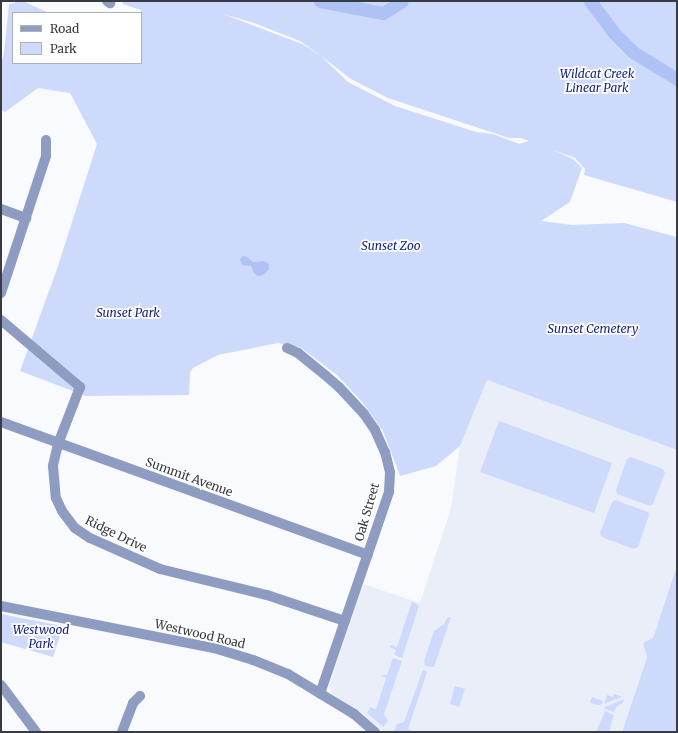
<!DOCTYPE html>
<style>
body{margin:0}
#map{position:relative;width:678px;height:733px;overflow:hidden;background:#f8fafd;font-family:Merriweather,serif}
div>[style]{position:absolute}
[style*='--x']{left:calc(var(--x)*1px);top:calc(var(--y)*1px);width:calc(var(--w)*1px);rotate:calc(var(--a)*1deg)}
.built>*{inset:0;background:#eaeef8}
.green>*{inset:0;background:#cddafc}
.water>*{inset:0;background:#aec2f6}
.river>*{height:13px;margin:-6.5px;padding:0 6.5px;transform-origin:6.5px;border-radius:6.5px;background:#aec2f6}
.minor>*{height:10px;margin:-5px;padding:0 5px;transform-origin:5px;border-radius:5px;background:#8e9cc2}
span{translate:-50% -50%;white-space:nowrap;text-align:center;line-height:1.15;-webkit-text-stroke:3.5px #fff;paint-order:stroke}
.park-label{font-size:12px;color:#172384;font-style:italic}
.street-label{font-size:12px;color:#383b41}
.frame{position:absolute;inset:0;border:2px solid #383b41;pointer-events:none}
.legend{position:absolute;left:12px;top:12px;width:130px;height:52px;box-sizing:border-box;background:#fff;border:1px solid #afb1b3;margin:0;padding:5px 7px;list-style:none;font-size:12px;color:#383b41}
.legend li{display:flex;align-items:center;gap:8px;height:20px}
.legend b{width:20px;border:1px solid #afb1b3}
</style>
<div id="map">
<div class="built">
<div style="clip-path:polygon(487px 380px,677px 450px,677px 564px,622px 732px,384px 732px,331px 692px,329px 686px,363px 584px,420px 603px,451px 508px,460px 446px)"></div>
</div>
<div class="green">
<div style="clip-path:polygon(evenodd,23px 1px,49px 13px,13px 13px,13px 63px,141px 63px,141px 10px,123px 4px,123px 1px,677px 1px,677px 202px,584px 175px,585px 169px,575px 158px,553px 150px,573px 159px,582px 168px,570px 202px,541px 221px,572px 225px,624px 223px,677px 237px,677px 450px,487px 380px,460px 446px,436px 466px,400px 476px,383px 431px,363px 403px,337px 375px,300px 347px,278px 343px,218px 355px,193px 368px,190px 372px,189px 395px,86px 396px,20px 371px,57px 269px,97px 144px,70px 93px,38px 88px,5px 112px,1px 110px,1px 64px,4px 53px,9px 4px,23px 1px,220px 13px,254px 23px,300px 41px,321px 56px,302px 44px,220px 13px,23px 1px,321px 56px,351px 79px,388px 98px,509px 138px,521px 138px,529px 141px,519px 144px,493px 134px,476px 132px,395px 106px,348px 82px,321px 56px)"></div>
<div style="clip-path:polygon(499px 421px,612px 463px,594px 513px,480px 472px)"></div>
<div style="clip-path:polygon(631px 457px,663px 469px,665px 473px,653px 504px,650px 506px,617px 494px,616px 490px,627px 459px)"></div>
<div style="clip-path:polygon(615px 500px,648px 512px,649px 515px,638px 547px,634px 549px,602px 537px,600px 533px,612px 502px)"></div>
<div style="clip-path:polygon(677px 565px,677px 732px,622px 732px,647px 657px,643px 643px,653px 638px)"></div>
<div style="clip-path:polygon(412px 601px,419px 606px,402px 658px,394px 655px,396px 650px,390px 647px,391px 645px,397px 647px)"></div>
<div style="clip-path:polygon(1px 614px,63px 626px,53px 657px,1px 642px)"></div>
<div style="clip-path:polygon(451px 617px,434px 667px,425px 666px,424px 661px,434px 631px,444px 624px,447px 618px)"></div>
<div style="clip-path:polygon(393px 658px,402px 661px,384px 714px,388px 721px,383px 727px,367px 713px,370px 707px,376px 709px,386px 678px,381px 675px,387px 675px)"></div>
<div style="clip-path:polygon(424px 670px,427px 672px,408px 729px,415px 732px,394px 732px,397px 724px,404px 722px,422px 672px)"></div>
<div style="clip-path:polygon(455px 686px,465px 689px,459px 707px,450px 704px)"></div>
<div style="clip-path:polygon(614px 694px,622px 697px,604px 704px,607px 695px,613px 697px)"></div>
<div style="clip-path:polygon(592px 697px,603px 701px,602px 704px,598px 705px,590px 703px)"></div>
<div style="clip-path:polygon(624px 699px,623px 703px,617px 706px,614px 712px,603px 708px)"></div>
<div style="clip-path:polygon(605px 711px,614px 715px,609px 732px,596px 732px)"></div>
</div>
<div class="water">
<div style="clip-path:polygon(243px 256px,247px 257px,253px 262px,264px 261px,269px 264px,269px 269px,263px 275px,258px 276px,254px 273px,251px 266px,242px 265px,240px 259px)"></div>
</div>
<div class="river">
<div style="--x:320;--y:1;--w:64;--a:10.8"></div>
<div style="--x:383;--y:13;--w:22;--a:-32"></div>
<div style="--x:590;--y:1;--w:40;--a:53"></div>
<div style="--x:614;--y:33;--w:27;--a:45"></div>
<div style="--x:633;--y:52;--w:52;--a:31.5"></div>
</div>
<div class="minor">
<div style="--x:107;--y:1;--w:4;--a:34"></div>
<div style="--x:1;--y:209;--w:27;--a:20"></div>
<div style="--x:1;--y:293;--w:144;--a:-71.8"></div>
<div style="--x:46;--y:156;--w:16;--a:-90"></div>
<div style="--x:1;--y:320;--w:104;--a:40.3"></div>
<div style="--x:80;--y:387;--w:61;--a:111.1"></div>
<div style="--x:58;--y:444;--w:23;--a:103"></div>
<div style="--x:53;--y:466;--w:32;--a:85"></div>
<div style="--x:56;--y:498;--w:14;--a:65"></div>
<div style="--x:62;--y:511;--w:21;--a:53"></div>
<div style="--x:75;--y:528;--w:18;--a:34"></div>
<div style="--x:90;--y:538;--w:77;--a:23.9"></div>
<div style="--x:160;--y:569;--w:110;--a:13.7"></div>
<div style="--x:267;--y:595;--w:82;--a:18.4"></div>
<div style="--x:287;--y:348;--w:12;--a:24"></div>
<div style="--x:298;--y:353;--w:35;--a:39"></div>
<div style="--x:325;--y:375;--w:18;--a:41"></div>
<div style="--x:339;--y:387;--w:37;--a:47"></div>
<div style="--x:364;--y:414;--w:19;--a:55"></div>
<div style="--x:375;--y:430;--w:24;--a:66"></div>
<div style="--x:385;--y:452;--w:21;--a:76"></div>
<div style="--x:390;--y:472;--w:20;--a:93"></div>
<div style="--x:389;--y:492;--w:213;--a:108.9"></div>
<div style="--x:1;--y:422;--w:390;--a:19.9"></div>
<div style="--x:1;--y:606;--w:217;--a:11.2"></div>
<div style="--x:214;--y:648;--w:41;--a:17.1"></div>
<div style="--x:253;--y:660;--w:38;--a:22"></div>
<div style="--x:288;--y:674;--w:77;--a:31.2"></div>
<div style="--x:354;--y:714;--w:28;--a:41"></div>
<div style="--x:1;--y:685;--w:59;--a:53.3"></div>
<div style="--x:122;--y:732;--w:31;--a:-69"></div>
<div style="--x:133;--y:703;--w:10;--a:-45"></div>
</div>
<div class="park-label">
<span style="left:597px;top:81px">Wildcat Creek<br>Linear Park</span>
<span style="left:391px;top:246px">Sunset Zoo</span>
<span style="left:128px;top:313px">Sunset Park</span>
<span style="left:593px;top:329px">Sunset Cemetery</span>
<span style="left:41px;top:637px">Westwood<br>Park</span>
</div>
<div class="street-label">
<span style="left:189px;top:477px;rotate:20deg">Summit Avenue</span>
<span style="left:367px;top:512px;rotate:-74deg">Oak Street</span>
<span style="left:116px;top:534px;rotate:26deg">Ridge Drive</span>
<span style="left:200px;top:634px;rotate:13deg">Westwood Road</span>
</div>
<div class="frame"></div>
<ul class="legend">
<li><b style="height:5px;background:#8e9cc2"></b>Road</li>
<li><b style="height:11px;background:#cddafc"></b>Park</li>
</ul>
</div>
